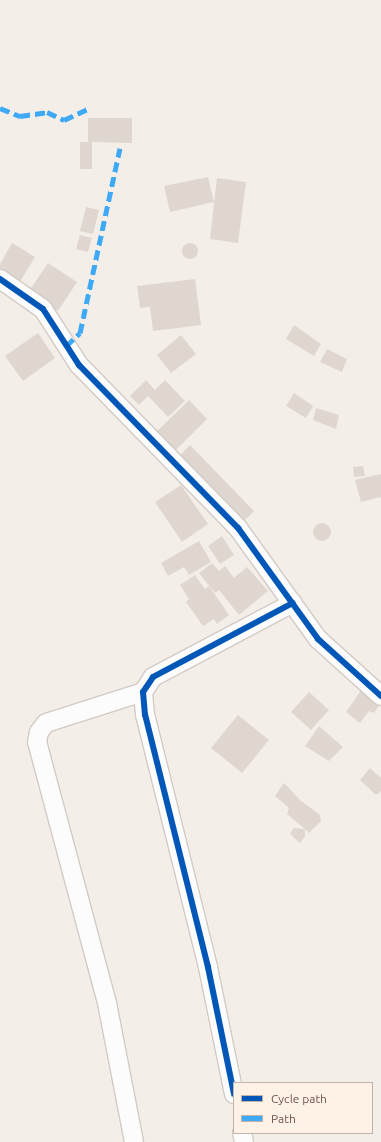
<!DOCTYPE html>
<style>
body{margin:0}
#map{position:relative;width:381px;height:1142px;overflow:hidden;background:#f4eee8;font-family:Ubuntu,sans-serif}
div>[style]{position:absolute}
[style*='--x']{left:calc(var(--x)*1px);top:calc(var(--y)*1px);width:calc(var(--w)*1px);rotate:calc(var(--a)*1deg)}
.building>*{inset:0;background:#e0d6d0}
.round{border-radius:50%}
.roads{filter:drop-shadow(1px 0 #d2cac5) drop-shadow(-1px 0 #d2cac5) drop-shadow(0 1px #d2cac5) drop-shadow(0 -1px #d2cac5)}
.minor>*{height:18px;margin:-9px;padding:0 9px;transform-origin:9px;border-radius:9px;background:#fdfcfc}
.quiet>*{height:5px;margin-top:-2.5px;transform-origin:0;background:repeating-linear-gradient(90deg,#3fa9f5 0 10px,transparent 0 15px)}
.cycleway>*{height:6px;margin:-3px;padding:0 3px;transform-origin:3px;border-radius:3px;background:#0057b8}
span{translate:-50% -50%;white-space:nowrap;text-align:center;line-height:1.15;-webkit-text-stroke:4px #fef2e7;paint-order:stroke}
.legend{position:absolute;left:233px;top:1082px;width:140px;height:52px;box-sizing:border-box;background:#fef2e7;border:1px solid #c5b2a8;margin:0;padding:5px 7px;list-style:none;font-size:12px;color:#70534a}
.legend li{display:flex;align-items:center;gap:8px;height:20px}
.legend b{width:20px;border:1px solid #c5b2a8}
</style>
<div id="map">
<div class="building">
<div style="clip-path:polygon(88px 118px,132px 118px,132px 143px,92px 142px,92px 169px,80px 169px,80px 142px,88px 142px)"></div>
<div style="clip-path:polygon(208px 177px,214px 202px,170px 212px,164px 186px)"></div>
<div style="clip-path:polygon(217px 178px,246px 182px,238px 243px,210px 239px)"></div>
<div style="clip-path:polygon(86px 207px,99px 210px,93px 234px,80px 231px)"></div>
<div style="clip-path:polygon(80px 235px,92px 238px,88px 252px,76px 249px)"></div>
<div style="clip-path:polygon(12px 243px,35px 257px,18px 285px,0 274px,0 264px)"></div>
<div class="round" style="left:182px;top:243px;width:16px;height:16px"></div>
<div style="clip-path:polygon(48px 263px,77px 282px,58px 311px,29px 291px)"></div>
<div style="clip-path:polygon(195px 279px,201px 325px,153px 331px,150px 307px,140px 308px,137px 286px)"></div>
<div style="clip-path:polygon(294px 325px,321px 344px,314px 356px,286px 339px)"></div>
<div style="clip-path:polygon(38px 333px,55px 358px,23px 381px,5px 356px)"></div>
<div style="clip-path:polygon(181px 335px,196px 354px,171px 373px,157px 355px)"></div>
<div style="clip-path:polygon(327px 349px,347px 359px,342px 372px,320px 362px)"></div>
<div style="clip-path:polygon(146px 380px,155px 390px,165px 380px,185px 401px,168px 417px,148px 396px,139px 405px,130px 396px)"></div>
<div style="clip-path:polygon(294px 393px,313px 406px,306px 418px,286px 406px)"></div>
<div style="clip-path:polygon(189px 400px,207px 419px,173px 453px,154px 434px)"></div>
<div style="clip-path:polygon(316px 408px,339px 415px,336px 429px,313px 420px)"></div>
<div style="clip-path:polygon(190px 445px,254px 511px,242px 523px,178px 457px)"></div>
<div style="clip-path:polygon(363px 466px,365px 476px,354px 477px,353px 467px)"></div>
<div style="clip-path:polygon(381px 474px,381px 497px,361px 502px,355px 480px)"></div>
<div style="clip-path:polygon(181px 485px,208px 524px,182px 542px,155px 502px)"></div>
<div class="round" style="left:313px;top:523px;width:18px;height:18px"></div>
<div style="clip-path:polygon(222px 536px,234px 555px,220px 564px,208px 546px)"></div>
<div style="clip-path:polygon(199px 541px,211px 562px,189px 575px,184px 567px,168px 576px,161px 563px)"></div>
<div style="clip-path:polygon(212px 563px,219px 571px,225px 566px,234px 578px,247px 567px,268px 591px,239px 615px,219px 590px,215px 593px,199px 573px)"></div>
<div style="clip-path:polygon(195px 575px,205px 589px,209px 586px,229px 615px,217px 624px,214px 619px,203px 626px,186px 602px,189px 599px,180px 585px)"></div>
<div style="clip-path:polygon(362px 689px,380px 704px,374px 713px,369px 711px,360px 723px,346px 712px)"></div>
<div style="clip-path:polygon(309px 692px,329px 710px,311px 730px,291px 712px)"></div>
<div style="clip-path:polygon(238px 715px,269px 740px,242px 773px,211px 748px)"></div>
<div style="clip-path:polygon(319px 726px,343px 747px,329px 761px,305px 746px)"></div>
<div style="clip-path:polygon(370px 768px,381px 778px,381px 791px,376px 795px,360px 780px)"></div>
<div style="clip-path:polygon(284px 783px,300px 800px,320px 815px,321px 821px,309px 833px,305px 829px,305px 836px,300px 843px,290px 834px,294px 828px,305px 829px,287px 814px,289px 808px,275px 796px)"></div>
</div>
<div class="roads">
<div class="minor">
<div style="--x:0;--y:279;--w:52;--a:34.9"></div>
<div style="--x:43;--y:309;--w:67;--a:57.3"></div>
<div style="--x:79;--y:365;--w:228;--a:45.7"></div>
<div style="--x:238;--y:528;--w:137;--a:54.2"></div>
<div style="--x:318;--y:639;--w:85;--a:42.1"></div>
<div style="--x:234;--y:1094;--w:130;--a:-101.6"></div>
<div style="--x:208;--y:967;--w:260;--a:-104"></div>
<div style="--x:145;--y:715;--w:23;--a:-95"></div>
<div style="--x:143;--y:692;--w:18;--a:-56"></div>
<div style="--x:153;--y:677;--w:158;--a:-27.9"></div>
<div style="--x:242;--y:1133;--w:9;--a:77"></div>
<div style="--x:134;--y:1142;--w:142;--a:-101"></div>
<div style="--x:107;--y:1003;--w:270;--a:-105"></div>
<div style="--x:37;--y:742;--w:10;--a:-79"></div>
<div style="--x:39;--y:732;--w:11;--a:-52"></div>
<div style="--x:46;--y:723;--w:102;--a:-17.7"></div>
</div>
</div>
<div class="quiet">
<div style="--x:0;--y:108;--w:22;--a:22"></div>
<div style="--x:20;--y:116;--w:27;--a:-8"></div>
<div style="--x:47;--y:112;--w:19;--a:25"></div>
<div style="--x:64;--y:120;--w:29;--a:-25"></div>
<div style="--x:66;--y:346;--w:19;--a:-43"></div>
<div style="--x:80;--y:333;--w:189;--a:-77.8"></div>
</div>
<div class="cycleway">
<div style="--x:0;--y:279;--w:52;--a:34.9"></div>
<div style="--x:43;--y:309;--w:67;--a:57.3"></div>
<div style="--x:79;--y:365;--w:228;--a:45.7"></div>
<div style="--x:238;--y:528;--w:137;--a:54.2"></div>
<div style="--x:318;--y:639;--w:85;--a:42.1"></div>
<div style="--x:234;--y:1094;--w:130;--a:-101.6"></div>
<div style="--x:208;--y:967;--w:260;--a:-104"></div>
<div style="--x:145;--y:715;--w:23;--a:-95"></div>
<div style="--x:143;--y:692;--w:18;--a:-56"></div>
<div style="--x:153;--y:677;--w:158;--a:-27.9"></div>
</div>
<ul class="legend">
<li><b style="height:5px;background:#0057b8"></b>Cycle path</li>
<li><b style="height:5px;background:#3fa9f5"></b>Path</li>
</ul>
</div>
